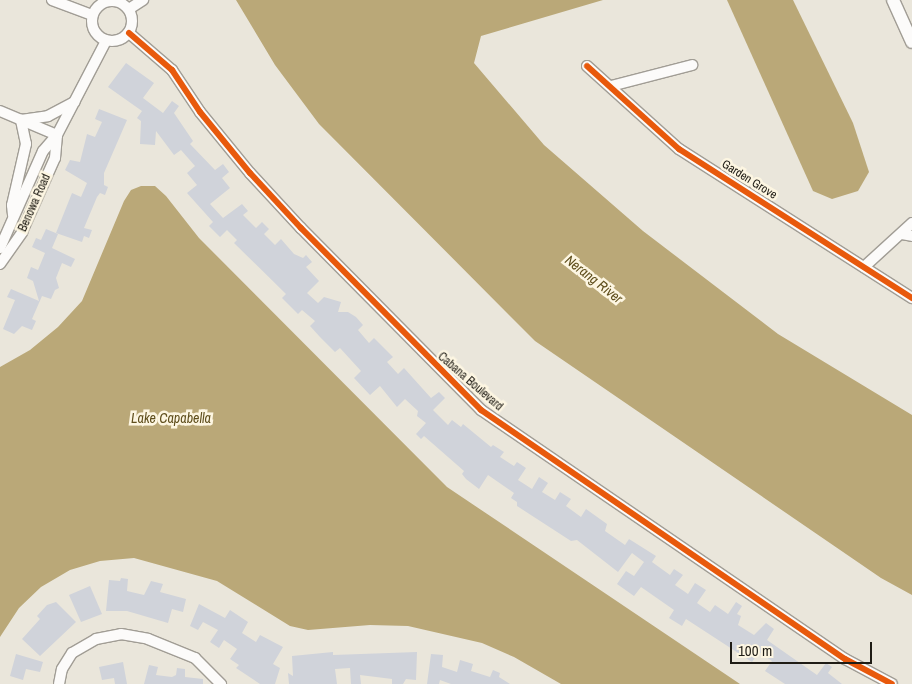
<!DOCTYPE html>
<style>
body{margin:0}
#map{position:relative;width:912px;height:684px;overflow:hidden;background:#eae6db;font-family:"Archivo Narrow",sans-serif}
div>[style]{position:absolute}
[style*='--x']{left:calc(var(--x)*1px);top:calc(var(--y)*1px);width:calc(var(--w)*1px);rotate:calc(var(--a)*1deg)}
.water>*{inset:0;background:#baa878}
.building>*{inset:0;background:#d0d3da}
.roads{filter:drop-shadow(1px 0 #a19d95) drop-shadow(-1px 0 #a19d95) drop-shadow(0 1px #a19d95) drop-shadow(0 -1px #a19d95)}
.minor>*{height:10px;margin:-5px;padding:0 5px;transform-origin:5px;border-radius:5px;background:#fcfbfa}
.minor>.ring{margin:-5px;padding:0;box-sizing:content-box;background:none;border:10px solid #fcfbfa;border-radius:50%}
.tertiary>*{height:12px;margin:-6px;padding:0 6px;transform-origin:6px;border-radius:6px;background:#fcfbfa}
.cycleway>*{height:6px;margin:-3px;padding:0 3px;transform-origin:3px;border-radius:3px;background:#e8590c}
span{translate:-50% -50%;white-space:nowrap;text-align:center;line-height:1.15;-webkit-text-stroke:5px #fdf6e2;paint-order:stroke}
.street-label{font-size:12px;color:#1f1c15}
.water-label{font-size:14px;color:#5f4e1c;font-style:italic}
.scale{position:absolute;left:730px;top:642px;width:142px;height:22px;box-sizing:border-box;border:2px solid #1f1c15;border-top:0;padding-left:6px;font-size:15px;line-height:18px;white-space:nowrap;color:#1f1c15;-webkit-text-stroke:4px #fdf6e2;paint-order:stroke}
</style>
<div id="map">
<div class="water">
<div style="clip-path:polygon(236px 0,603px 0,481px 36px,474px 63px,544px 145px,643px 231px,778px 334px,912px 415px,912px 595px,881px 578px,535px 341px,319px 124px,275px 65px)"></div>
<div style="clip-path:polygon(727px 0,793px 0,853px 123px,869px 172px,858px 191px,832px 199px,813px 191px)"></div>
<div style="clip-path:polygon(141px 186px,155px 186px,166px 196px,199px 238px,447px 487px,740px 684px,561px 684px,514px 657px,482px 643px,408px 626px,370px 625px,308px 630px,290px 626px,217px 581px,134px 558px,100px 561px,70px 570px,41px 587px,19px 608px,0 637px,0 367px,30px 350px,58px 327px,82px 301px,124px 201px,131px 190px)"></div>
</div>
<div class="building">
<div style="clip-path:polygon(126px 63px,154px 83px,143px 98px,163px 113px,172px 101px,179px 106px,174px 113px,193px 141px,190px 144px,215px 170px,223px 164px,229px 172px,222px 178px,230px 188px,210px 204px,223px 218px,242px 204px,248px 211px,243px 215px,256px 228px,262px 222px,269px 229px,264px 234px,275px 245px,281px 239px,294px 254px,303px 258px,306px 255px,312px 262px,306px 267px,319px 281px,307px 293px,318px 303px,324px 297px,341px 302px,338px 312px,348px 312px,356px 317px,363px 325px,358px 330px,369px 343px,374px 338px,393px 357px,387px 362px,398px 374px,404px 368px,431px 398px,439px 392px,445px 398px,433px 410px,448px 425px,452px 420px,461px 427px,463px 424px,491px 447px,493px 445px,504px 452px,500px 457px,514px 466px,517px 462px,526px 468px,518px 480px,532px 489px,539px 477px,548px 483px,542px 492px,555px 500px,560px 492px,571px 499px,566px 506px,581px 517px,586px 509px,607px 524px,605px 531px,625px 545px,629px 539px,656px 556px,652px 562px,670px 575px,674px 569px,683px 575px,675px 585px,688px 594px,695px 583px,706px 590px,697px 603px,710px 612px,715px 605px,728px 614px,736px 602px,742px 606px,737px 614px,741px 616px,738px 625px,754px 635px,766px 623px,774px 629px,767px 640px,817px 675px,826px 663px,832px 667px,828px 673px,842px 684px,785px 684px,765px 671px,772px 661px,759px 652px,752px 662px,686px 619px,682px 626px,669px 618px,674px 610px,641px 587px,634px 596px,617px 584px,626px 571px,634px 576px,644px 562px,632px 553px,618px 572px,577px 540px,571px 541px,517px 506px,517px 502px,511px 498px,514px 493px,488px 475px,479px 489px,466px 479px,462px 474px,464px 471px,424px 436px,421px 439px,416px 434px,426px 423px,417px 416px,418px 411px,405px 399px,397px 407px,380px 386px,370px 395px,354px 378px,361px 371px,340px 348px,335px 352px,320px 337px,310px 326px,315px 321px,302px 310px,298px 314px,282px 298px,286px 294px,234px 243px,237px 240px,227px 230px,220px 237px,209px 226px,213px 222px,187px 193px,197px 185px,187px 173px,195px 166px,181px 150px,174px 155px,156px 131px,155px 145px,140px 144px,141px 121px,137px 118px,142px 111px,108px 87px)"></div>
<div style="clip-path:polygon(99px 109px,127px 120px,104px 173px,104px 185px,108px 187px,105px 195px,100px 193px,97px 197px,84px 228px,92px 230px,89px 238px,84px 236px,82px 242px,56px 233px,72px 193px,81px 197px,87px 183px,65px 170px,70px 160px,80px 162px,87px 134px,95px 137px,102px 122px,95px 119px)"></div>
<div style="clip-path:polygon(46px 229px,58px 234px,52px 248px,75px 259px,71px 267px,62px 263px,56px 278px,59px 288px,55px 290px,51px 299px,42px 296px,32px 319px,36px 321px,32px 330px,22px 326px,14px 334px,3px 329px,15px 300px,7px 297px,11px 289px,39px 301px,33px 281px,27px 278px,31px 267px,38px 270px,45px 253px,32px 247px,36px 238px,41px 240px)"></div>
<div style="clip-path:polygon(121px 578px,128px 579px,127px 591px,144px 595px,151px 581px,163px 584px,160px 592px,186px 599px,183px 612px,172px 609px,168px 623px,127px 611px,106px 611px,109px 580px,120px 581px)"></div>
<div style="clip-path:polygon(90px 586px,102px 614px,81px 622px,69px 595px)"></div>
<div style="clip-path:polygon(56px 602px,76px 622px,40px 656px,22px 639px,40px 619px,37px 616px,47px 605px)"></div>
<div style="clip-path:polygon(199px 604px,225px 618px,230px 610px,248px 622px,242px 633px,256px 642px,260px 635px,283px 647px,273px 664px,280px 668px,275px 684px,260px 684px,236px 668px,239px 665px,230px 659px,237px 649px,224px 640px,219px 648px,210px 642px,218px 630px,203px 622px,198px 630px,190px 626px)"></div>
<div style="clip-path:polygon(333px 652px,333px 655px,417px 652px,416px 680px,406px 679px,403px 684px,392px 684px,392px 679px,360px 675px,361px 684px,351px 684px,350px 668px,335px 669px,337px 684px,289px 684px,288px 673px,293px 676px,292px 656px)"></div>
<div style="clip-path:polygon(16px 654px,43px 662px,40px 672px,26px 669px,23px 680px,10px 676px)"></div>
<div style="clip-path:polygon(431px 654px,443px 655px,442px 667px,457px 672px,460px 660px,473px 664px,471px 671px,490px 677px,493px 670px,500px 673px,499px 677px,510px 684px,451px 684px,440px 680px,439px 684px,427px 684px)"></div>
<div style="clip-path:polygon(123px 662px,127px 684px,115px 684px,114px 678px,102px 680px,99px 667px)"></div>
<div style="clip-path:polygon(149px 665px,158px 667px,156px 675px,172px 677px,176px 675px,177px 668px,185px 669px,185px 677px,203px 679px,203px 684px,144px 684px)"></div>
</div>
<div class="roads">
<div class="minor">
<div style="--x:52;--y:0;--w:43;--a:20.6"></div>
<div class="ring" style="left:92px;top:1px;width:30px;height:30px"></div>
<div style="--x:129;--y:9;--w:17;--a:-33"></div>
<div style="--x:129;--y:33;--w:57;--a:40.7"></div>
<div style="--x:172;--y:70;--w:50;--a:56.3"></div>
<div style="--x:200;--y:112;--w:79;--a:50.7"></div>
<div style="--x:250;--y:173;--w:75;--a:47.2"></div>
<div style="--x:301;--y:228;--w:256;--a:45.3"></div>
<div style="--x:481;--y:410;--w:441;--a:34.4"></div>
<div style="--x:845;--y:659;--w:53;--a:28"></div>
<div style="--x:587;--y:66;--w:124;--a:42.1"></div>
<div style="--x:679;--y:149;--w:277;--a:32.6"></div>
<div style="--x:611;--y:86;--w:84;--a:-14.5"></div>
<div style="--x:0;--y:111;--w:62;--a:22.8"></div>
<div style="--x:13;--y:215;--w:10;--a:-96"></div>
<div style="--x:12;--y:205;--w:63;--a:-77.1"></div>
<div style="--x:26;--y:144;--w:25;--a:-102"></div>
<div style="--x:21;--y:120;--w:27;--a:-8"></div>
<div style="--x:48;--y:116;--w:30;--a:-28"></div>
<div style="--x:902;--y:234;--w:10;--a:11"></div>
<div style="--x:0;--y:248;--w:106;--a:-66.1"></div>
<div style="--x:43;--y:151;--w:21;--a:-49"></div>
<div style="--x:0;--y:264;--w:39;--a:-55"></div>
<div style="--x:22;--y:232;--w:81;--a:-66"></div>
<div style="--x:55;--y:158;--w:23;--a:-85"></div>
<div style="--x:57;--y:135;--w:106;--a:-62.5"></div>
<div style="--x:864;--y:267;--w:65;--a:-42.5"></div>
<div style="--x:59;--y:684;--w:15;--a:-79"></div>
<div style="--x:62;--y:669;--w:19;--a:-58"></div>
<div style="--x:72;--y:653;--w:28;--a:-30"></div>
<div style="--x:96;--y:639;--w:25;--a:-11"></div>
<div style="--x:121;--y:634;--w:27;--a:10"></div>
<div style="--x:148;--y:639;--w:51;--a:22"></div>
<div style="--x:195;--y:658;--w:37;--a:45"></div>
</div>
<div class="tertiary">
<div style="--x:893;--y:0;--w:46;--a:65.7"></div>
</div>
</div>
<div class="cycleway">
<div style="--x:129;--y:33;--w:57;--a:40.7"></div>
<div style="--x:172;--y:70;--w:50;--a:56.3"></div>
<div style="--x:200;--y:112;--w:79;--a:50.7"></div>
<div style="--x:250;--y:173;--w:75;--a:47.2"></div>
<div style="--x:301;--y:228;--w:256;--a:45.3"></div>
<div style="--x:481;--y:410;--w:441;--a:34.4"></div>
<div style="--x:845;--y:659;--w:53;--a:28"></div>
<div style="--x:587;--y:66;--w:124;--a:42.1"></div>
<div style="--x:679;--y:149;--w:277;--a:32.6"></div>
</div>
<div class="street-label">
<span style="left:749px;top:180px;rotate:32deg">Garden Grove</span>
<span style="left:35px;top:203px;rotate:-66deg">Benowa Road</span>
<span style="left:470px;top:382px;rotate:41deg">Cabana Boulevard</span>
</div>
<div class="water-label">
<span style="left:594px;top:279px;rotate:38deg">Nerang River</span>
<span style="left:171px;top:418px">Lake Capabella</span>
</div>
<div class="scale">100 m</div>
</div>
